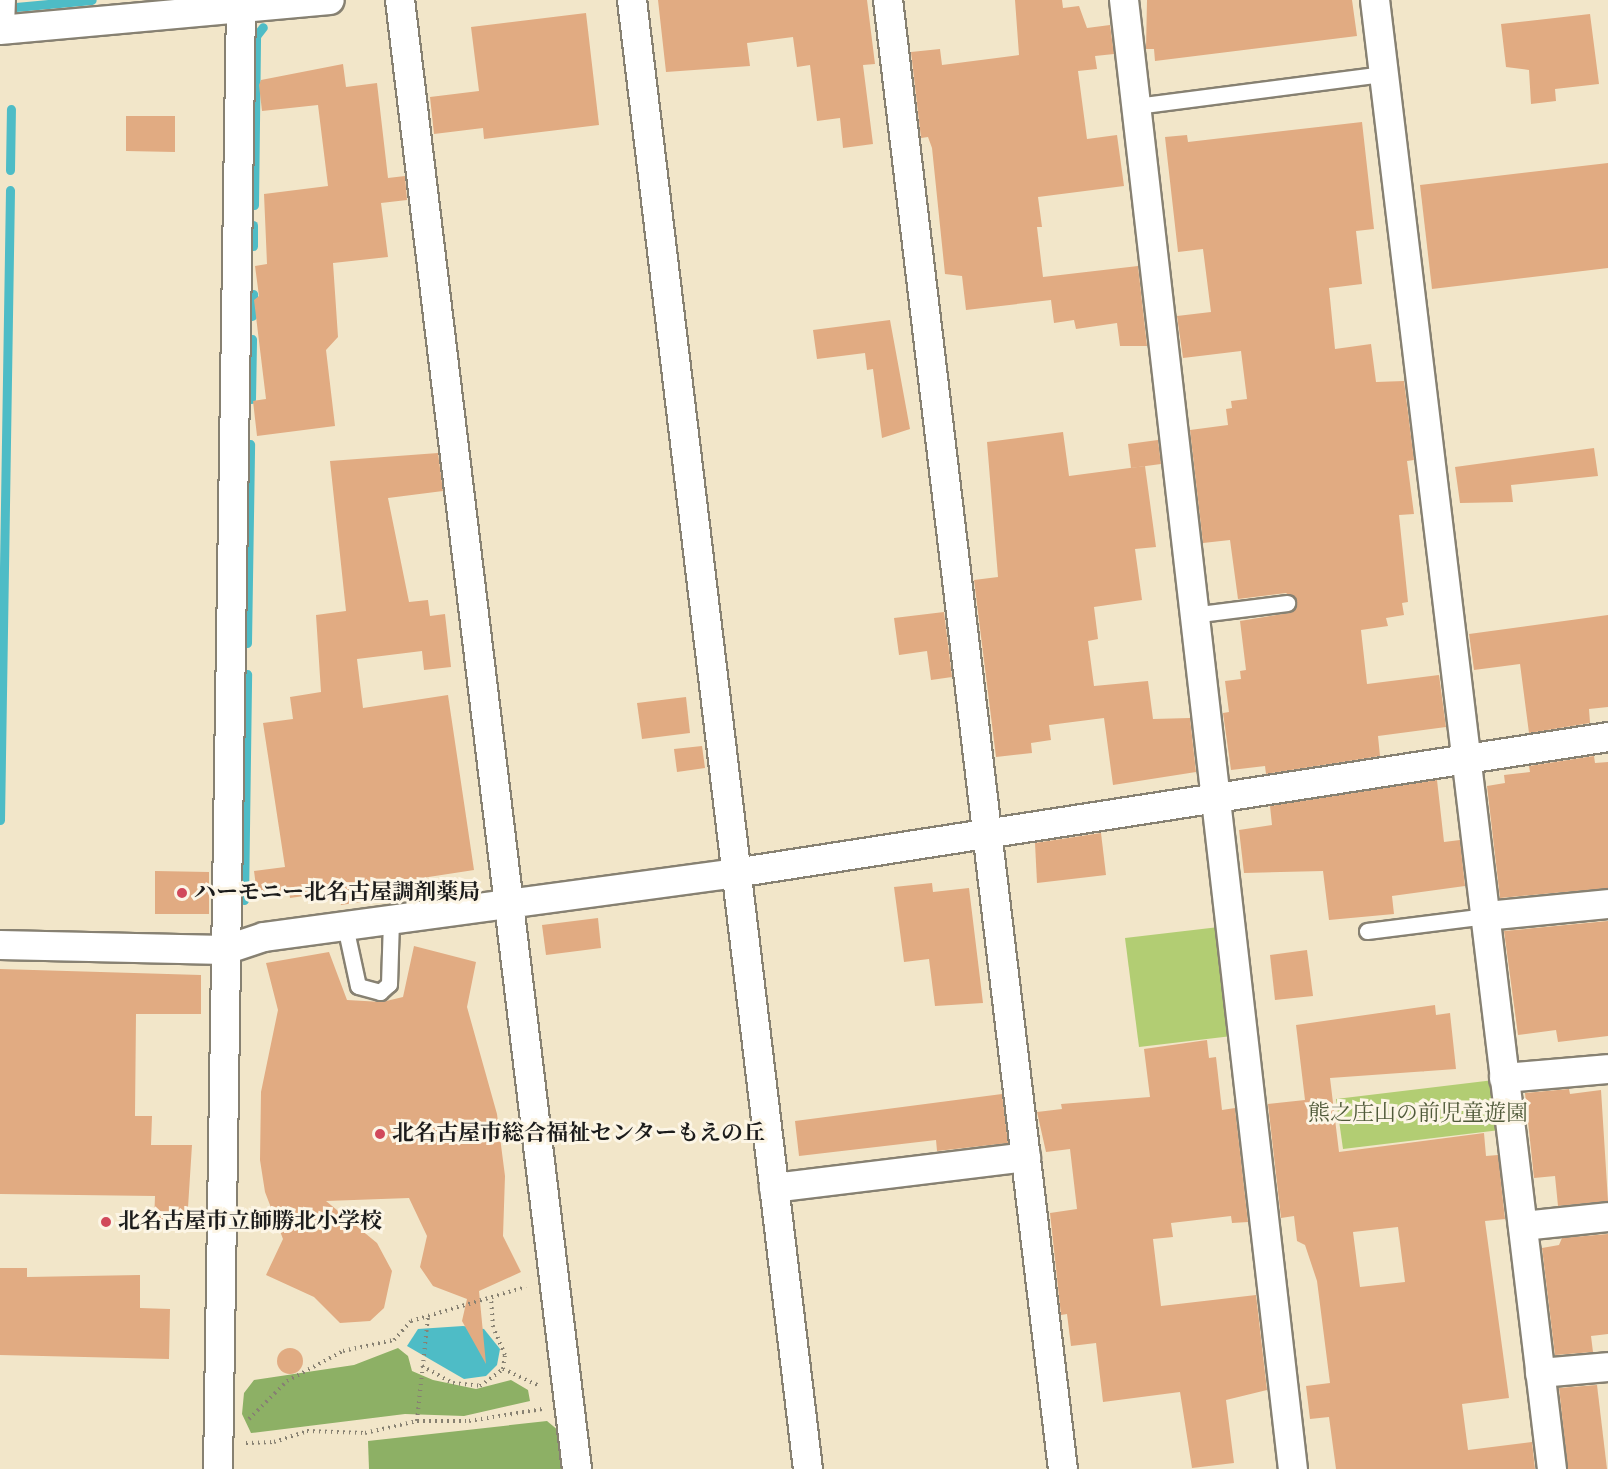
<!DOCTYPE html>
<meta charset="utf-8">
<style>
body{margin:0}
#map{position:relative;width:1608px;height:1469px;overflow:hidden;background:#f2e6c9;font-family:Alegreya,"Noto Serif JP",serif}
div>[style]{position:absolute}
[style*='--x']{left:calc(var(--x)*1px);top:calc(var(--y)*1px);width:calc(var(--w)*1px);rotate:calc(var(--a)*1deg)}
.green>*{inset:0;background:#b2cd73}
.forest>*{inset:0;background:#8db065}
.water>*{inset:0;background:#4ebcc6}
.stream>*{height:9px;margin:-4.5px;padding:0 4.5px;transform-origin:4.5px;border-radius:4.5px;background:#4ebcc6}
.building>*{inset:0;background:#e1ab82}
.round{border-radius:50%}
.path>*{height:4px;margin-top:-2px;transform-origin:0;background:repeating-linear-gradient(90deg,#878172 0 1.5px,transparent 0 6px)}
.roads{filter:drop-shadow(2px 0 #878172) drop-shadow(-2px 0 #878172) drop-shadow(0 2px #878172) drop-shadow(0 -2px #878172)}
.lane>*{height:15px;margin:-7.5px;padding:0 7.5px;transform-origin:7.5px;border-radius:7.5px;background:#fff}
.street>*{height:28px;margin:-14px;padding:0 14px;transform-origin:14px;border-radius:14px;background:#fff}
.dots>*{width:16px;height:16px;translate:-50% -50%;box-sizing:border-box;border:3px solid #fcf5e5;border-radius:50%}
span{translate:-50% -50%;white-space:nowrap;text-align:center;line-height:1.15;-webkit-text-stroke:6px #fcf5e5;paint-order:stroke}
.poi-label{font-size:22px;color:#1c1c1c;font-weight:700}
.left{translate:0 -50%;text-align:left}
.park-label{font-size:22px;color:#505a3a}
</style>
<div id="map">
<div class="green">
<div style="clip-path:polygon(1219px 927px,1232px 1036px,1139px 1047px,1125px 938px)"></div>
<div style="clip-path:polygon(1494px 1080px,1500px 1130px,1343px 1149px,1336px 1099px)"></div>
</div>
<div class="forest">
<div style="clip-path:polygon(398px 1348px,408px 1356px,412px 1371px,433px 1380px,476px 1389px,511px 1380px,528px 1390px,530px 1401px,464px 1416px,405px 1414px,251px 1433px,242px 1414px,244px 1393px,254px 1380px,354px 1365px)"></div>
<div style="clip-path:polygon(547px 1421px,559px 1431px,563px 1469px,369px 1469px,368px 1441px)"></div>
</div>
<div class="water">
<div style="clip-path:polygon(463px 1326px,484px 1329px,500px 1349px,497px 1365px,486px 1376px,464px 1379px,407px 1346px,418px 1329px)"></div>
</div>
<div class="stream">
<div style="--x:5;--y:8;--w:87;--a:-5.3"></div>
<div style="--x:10;--y:170;--w:61;--a:-89.1"></div>
<div style="--x:254;--y:205;--w:169;--a:-89.3"></div>
<div style="--x:256;--y:36;--w:11;--a:-52"></div>
<div style="--x:253;--y:246;--w:21;--a:-90"></div>
<div style="--x:252;--y:316;--w:22;--a:-87"></div>
<div style="--x:251;--y:399;--w:60;--a:-89"></div>
<div style="--x:247;--y:643;--w:199;--a:-89.1"></div>
<div style="--x:0;--y:820;--w:630;--a:-89.09"></div>
<div style="--x:244;--y:900;--w:226;--a:-89.2"></div>
</div>
<div class="building">
<div style="clip-path:polygon(658px 0,867px 0,875px 64px,863px 65px,873px 144px,843px 148px,840px 118px,817px 121px,810px 65px,797px 67px,793px 37px,747px 43px,750px 66px,666px 72px)"></div>
<div style="clip-path:polygon(1015px 0,1062px 0,1063px 8px,1079px 6px,1087px 28px,1110px 25px,1114px 54px,1095px 56px,1097px 69px,1078px 71px,1087px 139px,1117px 135px,1124px 186px,1038px 197px,1042px 227px,1037px 227px,1043px 277px,1138px 266px,1147px 346px,1120px 346px,1117px 323px,1076px 329px,1074px 320px,1054px 323px,1051px 300px,966px 310px,962px 276px,945px 274px,932px 148px,928px 137px,921px 138px,911px 52px,940px 49px,942px 65px,1019px 55px)"></div>
<div style="clip-path:polygon(1147px 0,1352px 0,1357px 36px,1155px 61px,1154px 49px,1146px 49px)"></div>
<div style="clip-path:polygon(586px 13px,599px 125px,484px 139px,483px 128px,434px 134px,430px 97px,479px 91px,471px 27px)"></div>
<div style="clip-path:polygon(1590px 14px,1599px 84px,1555px 89px,1556px 101px,1531px 104px,1529px 70px,1506px 67px,1501px 24px)"></div>
<div style="clip-path:polygon(343px 64px,346px 87px,377px 83px,388px 178px,405px 176px,407px 200px,381px 203px,388px 257px,333px 263px,338px 337px,326px 350px,335px 426px,257px 436px,253px 401px,266px 399px,254px 300px,259px 296px,255px 266px,267px 264px,264px 194px,328px 186px,318px 105px,262px 111px,259px 85px,261px 80px)"></div>
<div style="clip-path:polygon(126px 116px,175px 116px,175px 152px,126px 151px)"></div>
<div style="clip-path:polygon(1362px 122px,1374px 229px,1356px 231px,1362px 284px,1329px 288px,1335px 349px,1371px 344px,1376px 382px,1404px 381px,1414px 460px,1407px 461px,1414px 514px,1399px 515px,1408px 602px,1402px 603px,1404px 615px,1386px 618px,1388px 626px,1361px 630px,1367px 684px,1439px 675px,1446px 727px,1378px 736px,1380px 756px,1266px 774px,1265px 766px,1231px 770px,1223px 713px,1229px 712px,1225px 681px,1241px 679px,1240px 671px,1246px 670px,1240px 621px,1289px 613px,1297px 602px,1286px 593px,1238px 599px,1230px 540px,1203px 543px,1190px 430px,1228px 425px,1226px 409px,1232px 408px,1231px 401px,1247px 399px,1241px 351px,1183px 358px,1177px 316px,1211px 312px,1203px 249px,1178px 252px,1165px 137px,1187px 135px,1188px 142px)"></div>
<div style="clip-path:polygon(1608px 163px,1608px 268px,1432px 289px,1420px 185px)"></div>
<div style="clip-path:polygon(890px 320px,910px 429px,882px 438px,873px 369px,867px 370px,865px 353px,817px 359px,813px 330px)"></div>
<div style="clip-path:polygon(1063px 432px,1069px 476px,1145px 466px,1156px 547px,1135px 549px,1142px 600px,1094px 607px,1098px 639px,1088px 641px,1094px 686px,1148px 681px,1153px 719px,1190px 718px,1196px 772px,1113px 785px,1104px 718px,1049px 725px,1051px 740px,1031px 743px,1032px 753px,996px 757px,974px 580px,998px 577px,987px 442px)"></div>
<div style="clip-path:polygon(1158px 440px,1161px 464px,1131px 468px,1128px 444px)"></div>
<div style="clip-path:polygon(1594px 448px,1598px 476px,1511px 485px,1513px 502px,1460px 503px,1455px 467px)"></div>
<div style="clip-path:polygon(438px 453px,443px 491px,388px 498px,409px 602px,428px 600px,430px 616px,445px 614px,451px 667px,424px 670px,422px 651px,357px 659px,363px 708px,448px 695px,474px 870px,370px 886px,373px 900px,341px 905px,339px 891px,290px 898px,289px 891px,257px 894px,254px 871px,285px 867px,263px 723px,293px 719px,290px 697px,321px 692px,316px 615px,346px 611px,330px 461px)"></div>
<div style="clip-path:polygon(944px 612px,952px 677px,931px 680px,927px 651px,899px 655px,894px 618px)"></div>
<div style="clip-path:polygon(1608px 615px,1608px 707px,1589px 709px,1590px 723px,1529px 733px,1520px 664px,1474px 670px,1469px 634px)"></div>
<div style="clip-path:polygon(686px 697px,690px 733px,642px 739px,637px 703px)"></div>
<div style="clip-path:polygon(702px 746px,705px 768px,677px 772px,674px 749px)"></div>
<div style="clip-path:polygon(1594px 756px,1595px 763px,1608px 762px,1608px 888px,1500px 898px,1487px 786px,1505px 783px,1504px 775px,1530px 772px,1529px 766px)"></div>
<div style="clip-path:polygon(1437px 780px,1444px 842px,1460px 840px,1465px 886px,1392px 896px,1394px 914px,1329px 920px,1323px 871px,1244px 873px,1239px 830px,1272px 825px,1270px 806px)"></div>
<div style="clip-path:polygon(1101px 833px,1106px 875px,1037px 883px,1035px 843px)"></div>
<div style="clip-path:polygon(155px 871px,209px 872px,209px 914px,155px 914px)"></div>
<div style="clip-path:polygon(932px 883px,933px 892px,969px 888px,983px 1003px,935px 1006px,929px 959px,904px 962px,894px 887px)"></div>
<div style="clip-path:polygon(598px 918px,601px 948px,546px 955px,542px 925px)"></div>
<div style="clip-path:polygon(1608px 921px,1608px 1036px,1558px 1042px,1556px 1030px,1518px 1035px,1504px 931px)"></div>
<div style="clip-path:polygon(414px 946px,476px 962px,467px 1007px,497px 1114px,505px 1176px,503px 1236px,521px 1272px,479px 1291px,486px 1364px,462px 1321px,467px 1299px,433px 1286px,420px 1267px,427px 1236px,409px 1198px,326px 1201px,377px 1243px,392px 1271px,384px 1308px,370px 1321px,340px 1323px,314px 1297px,266px 1275px,283px 1239px,265px 1192px,260px 1160px,261px 1092px,278px 1010px,266px 963px,329px 952px,347px 1000px,382px 1002px,403px 997px)"></div>
<div style="clip-path:polygon(1307px 950px,1313px 996px,1275px 1000px,1270px 955px)"></div>
<div style="clip-path:polygon(0 969px,201px 975px,201px 1014px,136px 1014px,135px 1116px,152px 1116px,151px 1145px,192px 1145px,187px 1223px,154px 1222px,155px 1196px,0 1194px)"></div>
<div style="clip-path:polygon(evenodd,1435px 1005px,1436px 1015px,1450px 1013px,1456px 1069px,1330px 1078px,1339px 1152px,1484px 1133px,1486px 1156px,1498px 1155px,1505px 1219px,1485px 1221px,1509px 1398px,1462px 1404px,1468px 1450px,1532px 1442px,1535px 1469px,1336px 1469px,1329px 1417px,1310px 1419px,1306px 1386px,1330px 1383px,1317px 1281px,1305px 1245px,1297px 1241px,1294px 1216px,1281px 1218px,1268px 1104px,1305px 1100px,1296px 1025px,1435px 1005px,1398px 1227px,1405px 1282px,1360px 1287px,1353px 1232px,1398px 1227px)"></div>
<div style="clip-path:polygon(1207px 1040px,1209px 1058px,1216px 1057px,1222px 1110px,1235px 1108px,1248px 1222px,1232px 1223px,1231px 1216px,1171px 1223px,1173px 1237px,1153px 1239px,1161px 1306px,1256px 1295px,1267px 1390px,1226px 1400px,1234px 1463px,1192px 1468px,1180px 1392px,1103px 1402px,1096px 1343px,1071px 1346px,1067px 1314px,1061px 1315px,1050px 1213px,1077px 1209px,1070px 1149px,1046px 1152px,1037px 1112px,1062px 1109px,1061px 1104px,1150px 1097px,1144px 1049px)"></div>
<div style="clip-path:polygon(1569px 1089px,1570px 1094px,1601px 1090px,1608px 1201px,1558px 1206px,1555px 1176px,1534px 1178px,1525px 1093px)"></div>
<div style="clip-path:polygon(1002px 1094px,1008px 1143px,937px 1151px,936px 1140px,799px 1156px,795px 1121px)"></div>
<div style="clip-path:polygon(1608px 1234px,1608px 1334px,1591px 1336px,1593px 1352px,1555px 1355px,1542px 1248px,1559px 1245px,1562px 1238px)"></div>
<div style="clip-path:polygon(0 1268px,27px 1268px,27px 1277px,140px 1275px,140px 1308px,170px 1309px,169px 1359px,0 1355px)"></div>
<div class="round" style="left:277px;top:1348px;width:26px;height:26px"></div>
<div style="clip-path:polygon(1597px 1385px,1607px 1469px,1568px 1469px,1559px 1388px)"></div>
</div>
<div class="path">
<div style="--x:422;--y:1366;--w:35;--a:29"></div>
<div style="--x:453;--y:1383;--w:27;--a:6"></div>
<div style="--x:480;--y:1386;--w:29;--a:-36"></div>
<div style="--x:503;--y:1369;--w:14;--a:-82"></div>
<div style="--x:505;--y:1355;--w:30;--a:-113"></div>
<div style="--x:493;--y:1327;--w:26;--a:-94"></div>
<div style="--x:503;--y:1369;--w:38;--a:25"></div>
<div style="--x:249;--y:1419;--w:54;--a:-45"></div>
<div style="--x:287;--y:1381;--w:64;--a:-28.2"></div>
<div style="--x:343;--y:1351;--w:52;--a:-12.2"></div>
<div style="--x:394;--y:1340;--w:25;--a:-48"></div>
<div style="--x:411;--y:1321;--w:120;--a:-16.5"></div>
<div style="--x:417;--y:1421;--w:105;--a:-84"></div>
<div style="--x:246;--y:1443;--w:28;--a:-2"></div>
<div style="--x:274;--y:1442;--w:35;--a:-18"></div>
<div style="--x:307;--y:1431;--w:58;--a:2"></div>
<div style="--x:365;--y:1433;--w:53;--a:-13"></div>
<div style="--x:417;--y:1421;--w:52;--a:0"></div>
<div style="--x:469;--y:1421;--w:74;--a:-9.3"></div>
</div>
<div class="roads">
<div class="lane">
<div style="--x:1136;--y:106;--w:250;--a:-7.4"></div>
<div style="--x:1192;--y:615;--w:96;--a:-7.2"></div>
<div style="--x:345;--y:926;--w:61;--a:77.8"></div>
<div style="--x:358;--y:986;--w:23;--a:15"></div>
<div style="--x:380;--y:992;--w:12;--a:-42"></div>
<div style="--x:389;--y:984;--w:63;--a:-88.2"></div>
<div style="--x:1367;--y:931;--w:120;--a:-7.2"></div>
</div>
<div class="street">
<div style="--x:400;--y:0;--w:1480;--a:83.13"></div>
<div style="--x:632;--y:0;--w:1480;--a:83.17"></div>
<div style="--x:888;--y:0;--w:1479;--a:83.21"></div>
<div style="--x:1124;--y:0;--w:1479;--a:83.44"></div>
<div style="--x:1375;--y:0;--w:1480;--a:83.13"></div>
<div style="--x:0;--y:27;--w:27;--a:-88"></div>
<div style="--x:0;--y:30;--w:331;--a:-5.2"></div>
<div style="--x:1486;--y:916;--w:123;--a:-5.6"></div>
<div style="--x:0;--y:945;--w:225;--a:1.3"></div>
<div style="--x:225;--y:950;--w:41;--a:-18.4"></div>
<div style="--x:264;--y:937;--w:475;--a:-7.7"></div>
<div style="--x:735;--y:873;--w:884;--a:-8.85"></div>
<div style="--x:1504;--y:1078;--w:104;--a:-4.9"></div>
<div style="--x:774;--y:1188;--w:254;--a:-7"></div>
<div style="--x:1523;--y:1226;--w:85;--a:-6"></div>
<div style="--x:1540;--y:1373;--w:68;--a:-5"></div>
<div style="--x:218;--y:1469;--w:1469;--a:-89.1"></div>
</div>
</div>
<div class="dots">
<div style="left:182px;top:893px;background:#d1495b"></div>
<div style="left:380px;top:1134px;background:#d1495b"></div>
<div style="left:106px;top:1222px;background:#d1495b"></div>
</div>
<div class="poi-label">
<span class="left" style="left:194px;top:893px">ハーモニー北名古屋調剤薬局</span>
<span class="left" style="left:392px;top:1134px">北名古屋市総合福祉センターもえの丘</span>
<span class="left" style="left:118px;top:1222px">北名古屋市立師勝北小学校</span>
</div>
<div class="park-label">
<span style="left:1418px;top:1114px">熊之庄山の前児童遊園</span>
</div>
</div>
